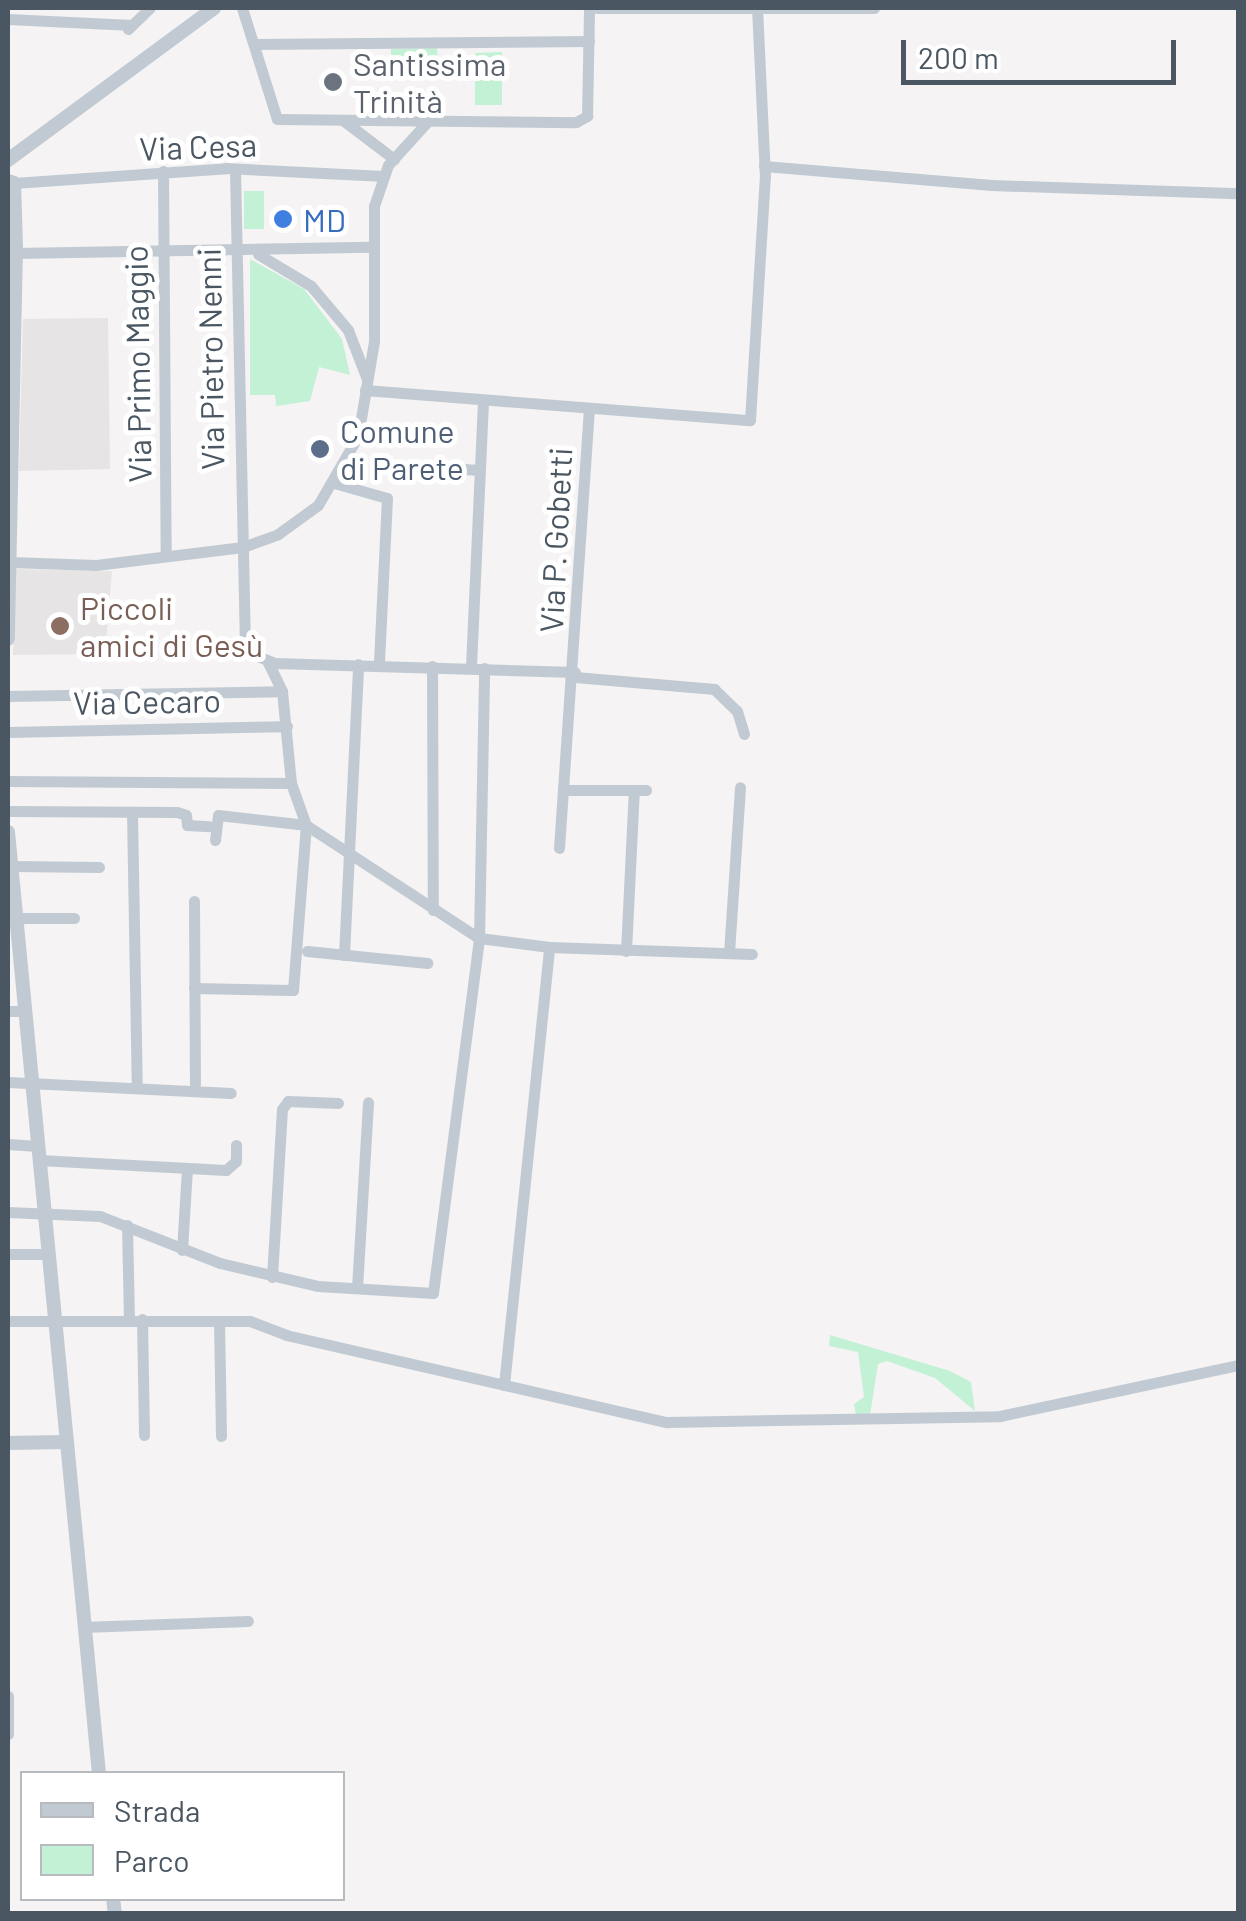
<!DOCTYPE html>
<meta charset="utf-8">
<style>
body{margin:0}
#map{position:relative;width:1246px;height:1921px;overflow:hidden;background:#f5f3f3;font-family:Barlow,sans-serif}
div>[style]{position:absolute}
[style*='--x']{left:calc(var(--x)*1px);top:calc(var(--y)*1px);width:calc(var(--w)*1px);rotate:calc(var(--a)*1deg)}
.education>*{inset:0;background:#e6e4e5}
.green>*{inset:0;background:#c3f1d5}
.minor>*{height:11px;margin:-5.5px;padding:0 5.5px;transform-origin:5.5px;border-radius:5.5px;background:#c1cad2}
.tertiary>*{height:14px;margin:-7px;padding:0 7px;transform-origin:7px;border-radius:7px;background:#c1cad2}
.dots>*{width:28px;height:28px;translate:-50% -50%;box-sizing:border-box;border:5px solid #fff;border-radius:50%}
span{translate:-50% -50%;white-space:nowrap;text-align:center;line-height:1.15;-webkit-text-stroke:10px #fff;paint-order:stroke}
.worship-label{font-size:32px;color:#5b616d}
.left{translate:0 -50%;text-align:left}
.street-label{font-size:32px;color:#4a5661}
.shop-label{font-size:32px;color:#366cbe}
.service-label{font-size:32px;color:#4e5e75}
.education-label{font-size:32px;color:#785e54}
.frame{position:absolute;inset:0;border:10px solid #4a5661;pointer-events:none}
.legend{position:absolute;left:20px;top:1771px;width:325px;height:130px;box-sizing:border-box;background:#fff;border:2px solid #b7bbc0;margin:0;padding:12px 18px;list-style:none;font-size:30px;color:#4a5661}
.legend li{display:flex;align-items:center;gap:20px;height:50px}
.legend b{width:50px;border:2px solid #b7bbc0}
.scale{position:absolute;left:901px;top:40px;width:275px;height:45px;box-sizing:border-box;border:5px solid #4a5661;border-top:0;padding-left:12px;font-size:30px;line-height:35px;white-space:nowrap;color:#4a5661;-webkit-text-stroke:8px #fff;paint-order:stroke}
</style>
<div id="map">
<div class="education">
<div style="clip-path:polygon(108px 318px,110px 469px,19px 471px,23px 319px)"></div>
<div style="clip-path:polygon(16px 569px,112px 571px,105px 654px,13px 655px)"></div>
</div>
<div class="green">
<div style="clip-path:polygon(437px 48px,438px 67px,391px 67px,391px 49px)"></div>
<div style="clip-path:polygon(502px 52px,502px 105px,475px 105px,475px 53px)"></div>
<div style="clip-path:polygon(244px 191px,264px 191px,264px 229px,244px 229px)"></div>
<div style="clip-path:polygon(250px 259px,304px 289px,342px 339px,350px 375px,319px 367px,310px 401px,276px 406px,275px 395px,250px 395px)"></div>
<div style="clip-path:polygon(830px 1335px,950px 1371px,971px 1382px,975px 1411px,935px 1378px,887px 1361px,878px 1364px,870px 1415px,856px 1415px,854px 1404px,864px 1397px,858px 1352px,829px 1346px)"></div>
</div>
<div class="minor">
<div style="--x:242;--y:8;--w:116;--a:72.5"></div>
<div style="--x:277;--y:119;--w:299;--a:0.6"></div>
<div style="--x:576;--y:122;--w:13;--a:-29"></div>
<div style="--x:587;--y:116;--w:108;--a:-88.9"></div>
<div style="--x:597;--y:8;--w:277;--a:0"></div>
<div style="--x:8;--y:19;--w:124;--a:2.8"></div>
<div style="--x:128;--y:29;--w:30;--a:-44"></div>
<div style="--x:254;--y:44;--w:335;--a:-0.5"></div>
<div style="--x:344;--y:121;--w:63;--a:37.2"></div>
<div style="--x:764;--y:166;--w:228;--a:4.8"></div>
<div style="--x:991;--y:185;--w:247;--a:1.9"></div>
<div style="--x:235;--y:170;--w:481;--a:88.8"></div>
<div style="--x:245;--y:651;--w:31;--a:22"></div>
<div style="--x:274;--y:663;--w:301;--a:1.7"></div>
<div style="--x:163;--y:171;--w:385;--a:89.6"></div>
<div style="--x:14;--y:183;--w:213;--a:-4"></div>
<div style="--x:226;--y:168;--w:158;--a:2.9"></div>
<div style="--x:16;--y:253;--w:355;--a:-1"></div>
<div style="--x:258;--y:254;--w:62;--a:31.1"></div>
<div style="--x:311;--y:286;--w:57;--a:49.9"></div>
<div style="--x:348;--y:330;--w:53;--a:68.8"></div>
<div style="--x:365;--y:390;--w:386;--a:4.5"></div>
<div style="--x:750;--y:420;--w:243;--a:-86.5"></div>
<div style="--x:765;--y:177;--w:167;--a:-92.7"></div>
<div style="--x:412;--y:466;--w:68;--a:3.4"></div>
<div style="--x:334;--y:483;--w:55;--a:15.8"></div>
<div style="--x:387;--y:498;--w:166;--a:92.8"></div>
<div style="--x:10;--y:562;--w:86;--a:2"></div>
<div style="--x:96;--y:565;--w:148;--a:-7"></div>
<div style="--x:243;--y:547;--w:37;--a:-20"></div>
<div style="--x:278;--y:534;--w:49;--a:-35.9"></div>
<div style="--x:318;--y:505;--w:80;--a:-59.9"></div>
<div style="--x:358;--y:436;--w:96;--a:-80.4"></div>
<div style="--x:374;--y:341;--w:135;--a:-90"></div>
<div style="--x:374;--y:206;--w:43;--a:-71.1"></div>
<div style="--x:388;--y:165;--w:59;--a:-47.7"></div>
<div style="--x:432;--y:666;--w:244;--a:89.8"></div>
<div style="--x:471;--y:666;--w:265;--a:-87.4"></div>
<div style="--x:575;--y:677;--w:140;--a:4.9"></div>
<div style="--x:714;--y:689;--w:32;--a:44"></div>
<div style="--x:737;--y:711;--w:24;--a:73"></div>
<div style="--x:8;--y:696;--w:274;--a:-1"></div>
<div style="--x:8;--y:732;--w:279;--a:-1.2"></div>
<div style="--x:8;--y:781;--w:283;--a:0.4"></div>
<div style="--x:563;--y:790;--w:83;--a:0"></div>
<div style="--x:8;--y:811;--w:169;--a:0.3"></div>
<div style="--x:177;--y:812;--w:9;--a:18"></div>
<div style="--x:186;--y:815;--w:10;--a:84"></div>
<div style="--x:187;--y:825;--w:22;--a:3"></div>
<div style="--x:132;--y:812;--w:274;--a:89"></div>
<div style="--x:215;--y:840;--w:25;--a:-83"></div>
<div style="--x:218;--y:815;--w:89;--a:6.5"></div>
<div style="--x:306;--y:825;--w:207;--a:33.2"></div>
<div style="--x:479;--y:938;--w:71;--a:7.3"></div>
<div style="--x:549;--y:947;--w:203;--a:2"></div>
<div style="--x:559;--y:848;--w:437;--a:-86.1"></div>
<div style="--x:11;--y:866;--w:88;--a:0.7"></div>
<div style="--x:194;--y:901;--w:183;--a:89.7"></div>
<div style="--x:16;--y:918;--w:58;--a:0"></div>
<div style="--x:307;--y:951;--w:121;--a:5.7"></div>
<div style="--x:626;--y:951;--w:161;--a:-87.2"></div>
<div style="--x:729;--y:953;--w:166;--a:-86.2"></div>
<div style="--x:344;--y:955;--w:291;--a:-87.2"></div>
<div style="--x:194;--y:988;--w:99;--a:1.2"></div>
<div style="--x:293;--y:990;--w:166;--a:-85.5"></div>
<div style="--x:306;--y:825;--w:45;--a:-109.7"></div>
<div style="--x:291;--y:783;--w:92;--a:-95.6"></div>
<div style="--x:282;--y:691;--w:32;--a:-116"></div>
<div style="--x:8;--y:1011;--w:16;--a:0"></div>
<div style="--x:8;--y:1082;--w:223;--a:2.8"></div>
<div style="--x:8;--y:1144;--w:29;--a:4"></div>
<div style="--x:39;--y:1160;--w:187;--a:3.1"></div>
<div style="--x:226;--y:1170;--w:13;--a:-42"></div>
<div style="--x:236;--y:1161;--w:16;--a:-90"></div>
<div style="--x:8;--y:1212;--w:92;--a:2.5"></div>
<div style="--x:100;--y:1216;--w:129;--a:21.4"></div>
<div style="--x:220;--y:1263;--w:101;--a:13.2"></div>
<div style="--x:318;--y:1286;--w:115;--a:3.5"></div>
<div style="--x:433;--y:1293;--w:358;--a:-82.6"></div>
<div style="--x:479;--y:938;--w:270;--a:-88.9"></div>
<div style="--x:127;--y:1225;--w:94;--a:88.8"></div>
<div style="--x:182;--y:1250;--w:81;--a:-86.5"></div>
<div style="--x:8;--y:1254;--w:41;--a:0"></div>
<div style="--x:272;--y:1277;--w:168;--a:-86.6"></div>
<div style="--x:282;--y:1109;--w:10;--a:-53"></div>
<div style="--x:288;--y:1101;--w:50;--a:2.3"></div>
<div style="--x:357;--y:1288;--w:186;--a:-86.6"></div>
<div style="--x:142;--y:1319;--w:116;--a:89"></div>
<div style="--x:8;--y:1321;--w:242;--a:0"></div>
<div style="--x:250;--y:1321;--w:39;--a:21"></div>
<div style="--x:286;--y:1335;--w:391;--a:12.9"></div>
<div style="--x:667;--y:1422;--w:333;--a:-1"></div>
<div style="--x:1000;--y:1416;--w:243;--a:-12.1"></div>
<div style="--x:219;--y:1321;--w:115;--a:89"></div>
<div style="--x:504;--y:1385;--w:440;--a:-84.1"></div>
<div style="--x:83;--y:1627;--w:165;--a:-2.1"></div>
<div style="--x:8;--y:1696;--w:38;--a:90"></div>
</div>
<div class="tertiary">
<div style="--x:8;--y:160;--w:256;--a:-36.4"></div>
<div style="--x:8;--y:181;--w:6;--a:18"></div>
<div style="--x:14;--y:183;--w:65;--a:88.2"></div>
<div style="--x:16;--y:248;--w:391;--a:91.2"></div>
<div style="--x:8;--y:832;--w:946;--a:84.48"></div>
<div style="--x:8;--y:1443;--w:57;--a:-1"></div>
<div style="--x:113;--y:1898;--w:16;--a:83"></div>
</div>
<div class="dots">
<div style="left:333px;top:82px;background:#6b7280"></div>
<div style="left:283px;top:219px;background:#3f7fe0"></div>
<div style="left:320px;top:449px;background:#5c6f8a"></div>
<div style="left:60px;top:626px;background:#8d6e63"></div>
</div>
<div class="worship-label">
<span class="left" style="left:353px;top:82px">Santissima<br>Trinità</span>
</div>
<div class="street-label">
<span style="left:198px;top:146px;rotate:-2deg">Via Cesa</span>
<span style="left:210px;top:359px;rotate:-91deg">Via Pietro Nenni</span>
<span style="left:137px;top:364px;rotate:-91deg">Via Primo Maggio</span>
<span style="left:555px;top:540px;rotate:-87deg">Via P. Gobetti</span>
<span style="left:147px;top:701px;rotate:-1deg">Via Cecaro</span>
</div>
<div class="shop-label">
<span class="left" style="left:303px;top:219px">MD</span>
</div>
<div class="service-label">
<span class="left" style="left:340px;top:449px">Comune<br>di Parete</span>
</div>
<div class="education-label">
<span class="left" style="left:80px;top:626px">Piccoli<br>amici di Gesù</span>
</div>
<div class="frame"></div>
<ul class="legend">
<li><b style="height:12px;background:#c1cad2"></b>Strada</li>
<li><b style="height:28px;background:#c3f1d5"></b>Parco</li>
</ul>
<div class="scale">200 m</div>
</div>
